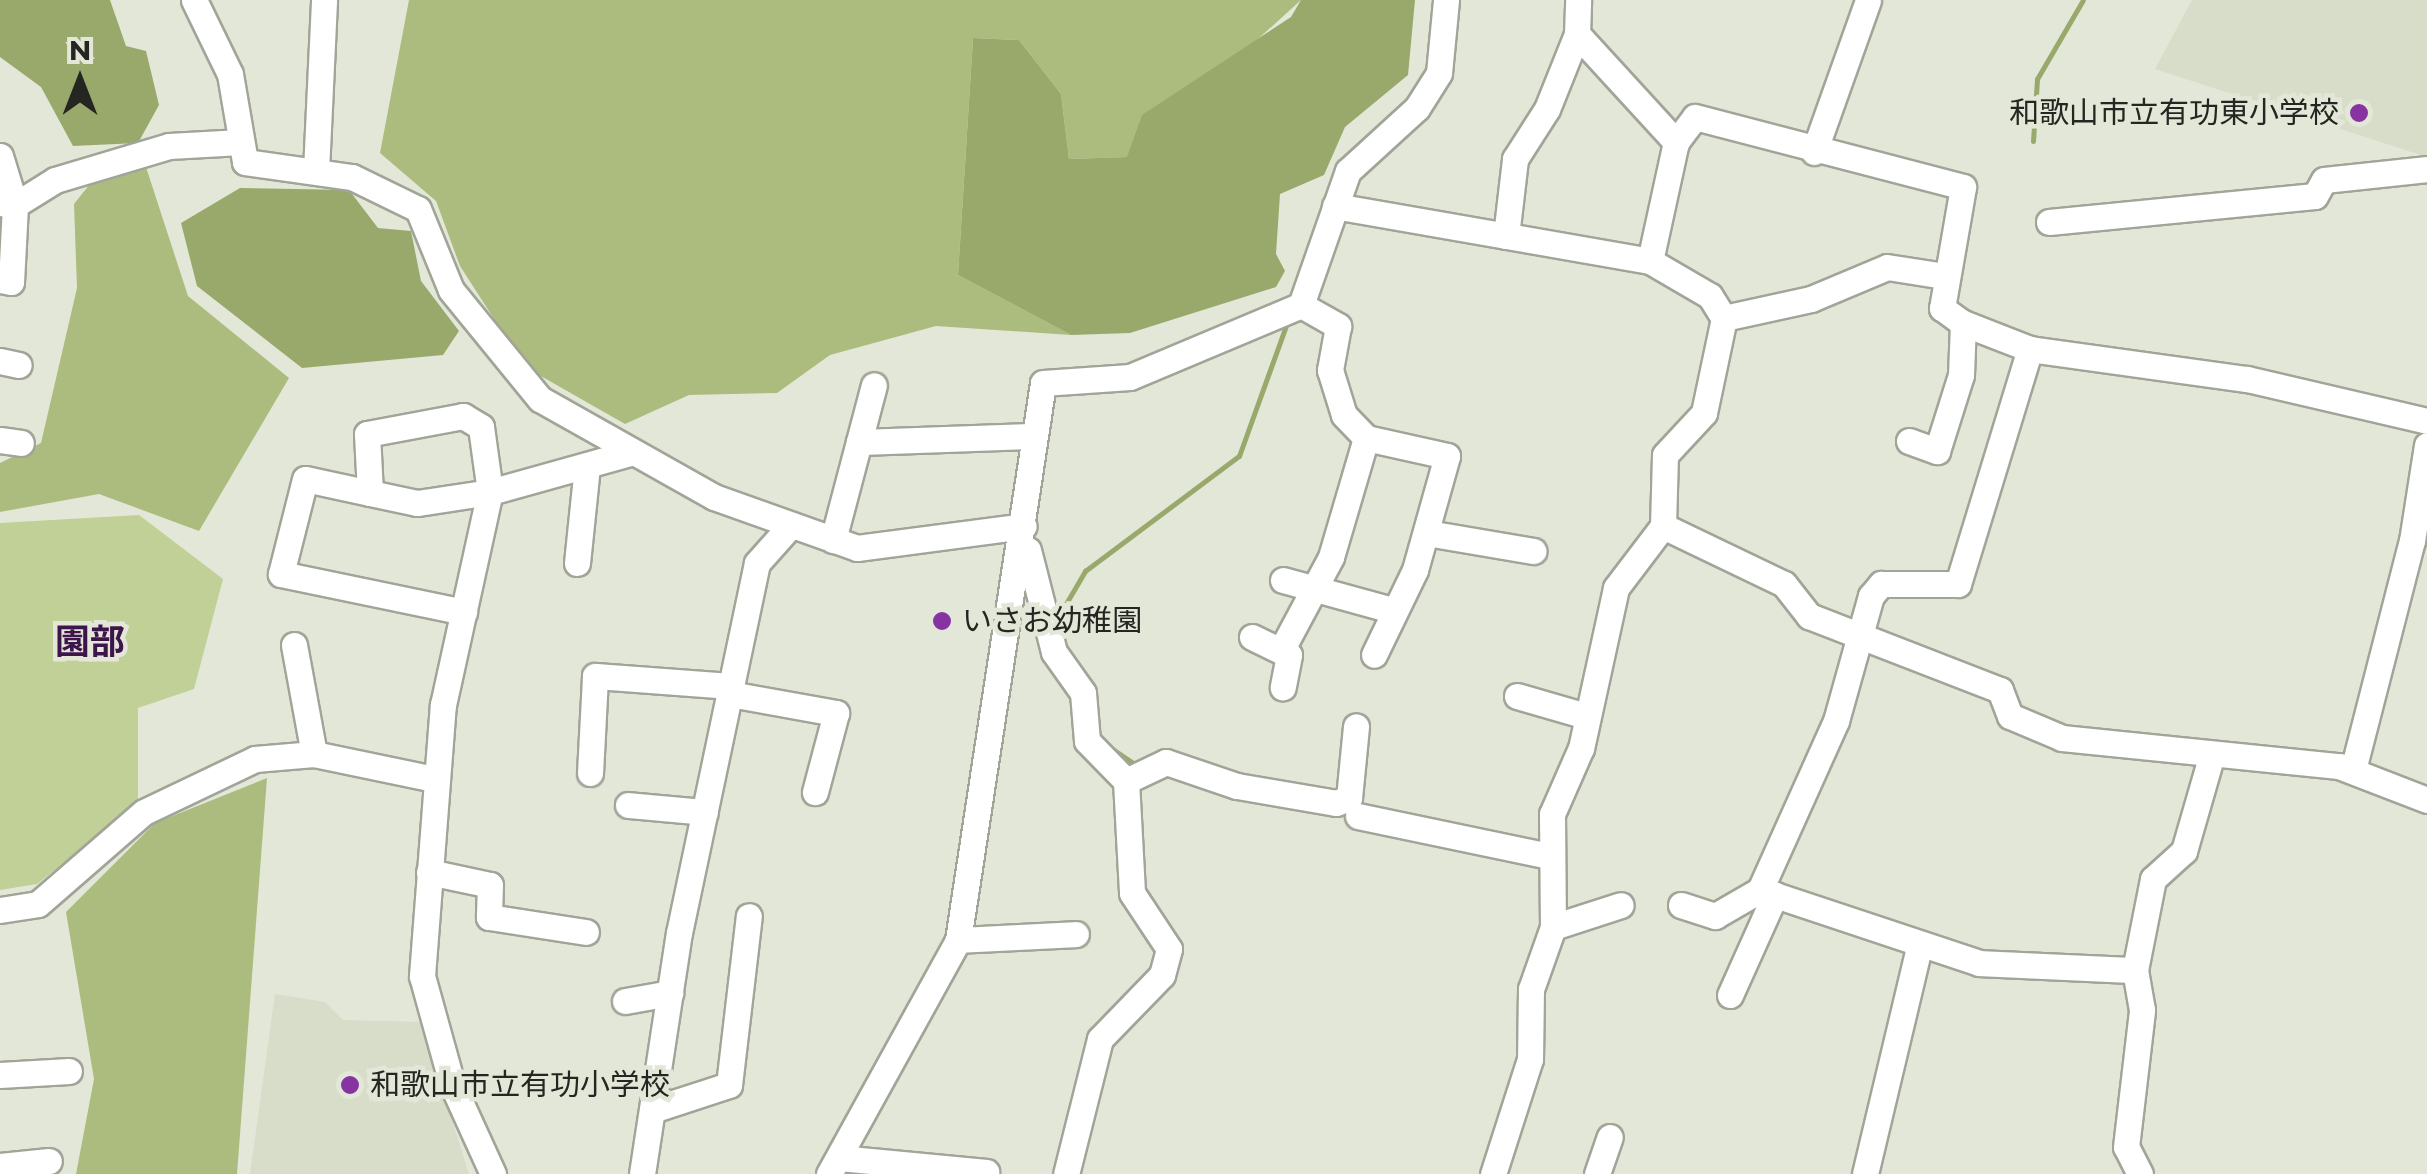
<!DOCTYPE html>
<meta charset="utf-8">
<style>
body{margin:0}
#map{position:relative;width:2427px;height:1174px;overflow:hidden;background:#e3e7d8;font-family:Montserrat,"Noto Sans JP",sans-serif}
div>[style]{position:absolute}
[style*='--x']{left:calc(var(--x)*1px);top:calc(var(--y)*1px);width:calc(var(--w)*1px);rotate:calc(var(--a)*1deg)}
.built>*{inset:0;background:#d7ddc8}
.green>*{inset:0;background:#c0d096}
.forest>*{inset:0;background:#acbc7e}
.water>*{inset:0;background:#99a96c}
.stream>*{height:5px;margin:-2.5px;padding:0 2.5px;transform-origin:2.5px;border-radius:2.5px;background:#99a96c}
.roads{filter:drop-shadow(2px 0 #a1a598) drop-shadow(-2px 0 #a1a598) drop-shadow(0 2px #a1a598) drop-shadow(0 -2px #a1a598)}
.minor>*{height:25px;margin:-12.5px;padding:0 12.5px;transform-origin:12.5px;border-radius:12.5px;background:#fff}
.dots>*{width:28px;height:28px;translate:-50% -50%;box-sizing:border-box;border:5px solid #e3e7d8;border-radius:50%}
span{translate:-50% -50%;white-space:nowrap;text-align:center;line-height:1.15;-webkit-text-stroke:9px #e3e7d8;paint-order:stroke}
.poi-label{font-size:30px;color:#252621}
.right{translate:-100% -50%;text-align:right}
.left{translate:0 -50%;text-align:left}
.quarter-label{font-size:35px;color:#3e154a;font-weight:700}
.north{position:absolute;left:30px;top:30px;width:100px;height:100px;-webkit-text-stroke:8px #e3e7d8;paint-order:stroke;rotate:0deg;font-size:28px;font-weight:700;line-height:40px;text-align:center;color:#252621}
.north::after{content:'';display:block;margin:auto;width:35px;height:45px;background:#252621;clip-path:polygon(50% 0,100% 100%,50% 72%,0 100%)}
</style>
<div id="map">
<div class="built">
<div style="clip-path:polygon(2192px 0,2427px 0,2427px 157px,2155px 69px)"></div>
<div style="clip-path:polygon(275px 994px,325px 1002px,343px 1020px,421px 1022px,469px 1174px,250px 1174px)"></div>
</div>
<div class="green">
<div style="clip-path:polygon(139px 515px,223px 579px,194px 689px,138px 708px,138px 803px,37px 884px,0 890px,0 523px)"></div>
</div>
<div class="forest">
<div style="clip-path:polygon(409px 0,1301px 0,1128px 157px,1069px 159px,1061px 94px,1019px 40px,973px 38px,958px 275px,1071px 335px,936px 326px,830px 355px,777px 393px,689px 395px,625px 424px,525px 367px,460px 266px,436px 201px,380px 153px)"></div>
<div style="clip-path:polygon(145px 164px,188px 296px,289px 378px,199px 531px,99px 494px,0 512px,0 463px,41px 443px,77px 288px,74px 204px,101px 170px)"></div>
<div style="clip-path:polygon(267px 778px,237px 1174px,76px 1174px,94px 1079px,66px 912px,155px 823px)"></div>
</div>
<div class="water">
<div style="clip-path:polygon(0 0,110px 0,126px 46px,146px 51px,159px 105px,138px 143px,73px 146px,41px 87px,0 57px)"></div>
<div style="clip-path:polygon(1301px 0,1415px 0,1408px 75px,1345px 127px,1324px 175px,1280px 194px,1276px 254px,1285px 271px,1276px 287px,1130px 333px,1071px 335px,958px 275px,973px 38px,1019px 40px,1061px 94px,1069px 159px,1127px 157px,1142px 115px,1291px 17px)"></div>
<div style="clip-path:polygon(240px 188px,349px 190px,378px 228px,411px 231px,421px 281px,459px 331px,443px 355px,302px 368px,197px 286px,181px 223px)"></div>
</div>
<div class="stream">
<div style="--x:2033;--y:141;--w:62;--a:-86.3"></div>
<div style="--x:2037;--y:79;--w:91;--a:-59.8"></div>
<div style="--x:1064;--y:607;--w:42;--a:-59.7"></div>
<div style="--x:1085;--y:571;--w:192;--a:-36.8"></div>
<div style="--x:1239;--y:456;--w:141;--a:-70.2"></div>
<div style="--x:1108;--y:746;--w:29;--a:34"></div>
</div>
<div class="roads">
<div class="minor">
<div style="--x:194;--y:0;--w:82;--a:64.1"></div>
<div style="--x:230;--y:74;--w:89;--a:80.3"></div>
<div style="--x:245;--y:162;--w:108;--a:8"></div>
<div style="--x:352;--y:177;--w:73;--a:25.9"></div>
<div style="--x:418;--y:209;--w:87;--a:67.8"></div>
<div style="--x:451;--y:290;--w:141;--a:50.8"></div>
<div style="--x:540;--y:399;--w:200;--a:29.4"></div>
<div style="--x:714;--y:497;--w:152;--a:19.6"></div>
<div style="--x:857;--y:548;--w:168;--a:-7.5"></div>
<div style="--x:1577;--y:34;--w:147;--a:47.5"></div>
<div style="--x:1814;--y:152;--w:161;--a:-70.4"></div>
<div style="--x:0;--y:156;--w:51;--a:73"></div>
<div style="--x:15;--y:205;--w:14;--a:-172"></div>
<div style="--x:316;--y:171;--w:171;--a:-87.3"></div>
<div style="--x:1335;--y:206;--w:320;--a:9.9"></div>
<div style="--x:1650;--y:261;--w:69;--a:30.3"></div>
<div style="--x:1710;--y:296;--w:26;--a:58"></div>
<div style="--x:1724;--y:318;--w:97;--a:101.9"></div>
<div style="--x:1704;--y:413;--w:57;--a:132.9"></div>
<div style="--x:1665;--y:455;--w:71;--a:91.6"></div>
<div style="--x:1663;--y:526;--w:78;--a:127.2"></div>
<div style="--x:1616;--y:588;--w:164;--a:102.3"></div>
<div style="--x:1581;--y:748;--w:72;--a:113.7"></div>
<div style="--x:1552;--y:814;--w:113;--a:89.5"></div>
<div style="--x:1553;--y:927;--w:66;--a:109.5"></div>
<div style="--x:1531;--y:989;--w:70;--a:90.8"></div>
<div style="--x:1530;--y:1059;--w:121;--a:107.8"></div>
<div style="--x:2049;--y:222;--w:267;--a:-5.6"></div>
<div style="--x:2315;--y:196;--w:18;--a:-61"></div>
<div style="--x:2324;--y:180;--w:104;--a:-6.1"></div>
<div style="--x:1506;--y:236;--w:78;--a:-83.3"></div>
<div style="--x:1515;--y:159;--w:59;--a:-57.4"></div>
<div style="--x:1547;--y:109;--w:81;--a:-68.2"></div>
<div style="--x:1577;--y:34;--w:34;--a:-88"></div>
<div style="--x:1650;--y:261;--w:122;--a:-77.7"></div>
<div style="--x:1676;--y:142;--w:31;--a:-53"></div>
<div style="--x:1695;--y:117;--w:277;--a:14.6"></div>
<div style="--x:1963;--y:187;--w:123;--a:99.8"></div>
<div style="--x:1942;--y:308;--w:26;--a:36"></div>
<div style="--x:1963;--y:323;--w:72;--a:21.2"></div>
<div style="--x:2030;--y:349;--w:219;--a:7.9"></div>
<div style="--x:2247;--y:379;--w:185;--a:13.1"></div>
<div style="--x:0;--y:280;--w:11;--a:10"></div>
<div style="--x:11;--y:282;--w:77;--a:-87"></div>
<div style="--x:15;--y:205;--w:47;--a:-32"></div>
<div style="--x:55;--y:180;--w:119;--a:-16.6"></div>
<div style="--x:169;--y:146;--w:72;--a:-3.2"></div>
<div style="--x:1301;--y:305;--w:43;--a:29.6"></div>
<div style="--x:1338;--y:326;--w:45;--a:100.3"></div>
<div style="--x:1330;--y:370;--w:47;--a:72.7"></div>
<div style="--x:1344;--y:415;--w:32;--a:46"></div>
<div style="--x:1366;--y:438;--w:83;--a:12.5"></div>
<div style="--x:1447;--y:456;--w:118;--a:105.7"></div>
<div style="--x:1415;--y:570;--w:94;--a:115.8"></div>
<div style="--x:1724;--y:318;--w:89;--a:-12.3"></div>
<div style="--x:1811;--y:299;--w:82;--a:-22.8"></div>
<div style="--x:1887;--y:267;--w:59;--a:8.8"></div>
<div style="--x:0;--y:361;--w:19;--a:12"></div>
<div style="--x:0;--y:440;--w:21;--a:8"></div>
<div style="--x:1909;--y:441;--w:30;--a:20"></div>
<div style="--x:1937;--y:451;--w:80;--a:-72.5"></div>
<div style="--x:1961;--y:375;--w:52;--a:-87.8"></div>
<div style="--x:859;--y:442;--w:173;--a:-2"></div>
<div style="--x:370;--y:493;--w:59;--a:-92.9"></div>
<div style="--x:367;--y:434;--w:98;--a:-10.6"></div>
<div style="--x:463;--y:416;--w:21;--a:31"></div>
<div style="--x:481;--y:427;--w:66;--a:82.1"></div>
<div style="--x:490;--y:492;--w:74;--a:171.4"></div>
<div style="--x:417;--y:503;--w:48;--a:-168"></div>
<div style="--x:370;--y:493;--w:66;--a:-167.8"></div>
<div style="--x:305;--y:479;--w:98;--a:104.2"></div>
<div style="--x:281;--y:574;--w:187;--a:11.7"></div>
<div style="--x:1663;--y:526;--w:134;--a:25.6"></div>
<div style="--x:1784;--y:584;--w:41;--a:52"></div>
<div style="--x:1809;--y:616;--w:205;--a:21.2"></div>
<div style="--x:2000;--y:690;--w:28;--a:69"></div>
<div style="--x:2010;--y:716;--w:56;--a:22.9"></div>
<div style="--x:2062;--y:738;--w:278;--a:5.8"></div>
<div style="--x:2339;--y:766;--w:94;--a:21.1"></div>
<div style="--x:1427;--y:533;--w:108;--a:9.6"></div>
<div style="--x:833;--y:540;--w:160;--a:-75.2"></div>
<div style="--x:1028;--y:550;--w:105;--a:75.7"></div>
<div style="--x:1054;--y:652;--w:50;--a:54.7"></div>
<div style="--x:1083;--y:693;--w:48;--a:85.2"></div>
<div style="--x:1087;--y:741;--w:56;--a:45.7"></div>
<div style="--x:1126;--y:781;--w:112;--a:86.9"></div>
<div style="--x:1132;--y:893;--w:67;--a:56.5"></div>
<div style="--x:1169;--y:949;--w:27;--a:105"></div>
<div style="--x:1162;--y:975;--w:89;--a:134.1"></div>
<div style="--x:1100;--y:1039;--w:139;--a:104.1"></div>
<div style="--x:577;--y:563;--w:98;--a:-84.1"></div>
<div style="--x:1283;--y:580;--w:106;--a:15.4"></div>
<div style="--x:1252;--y:637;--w:41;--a:25.9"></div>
<div style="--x:1289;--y:655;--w:33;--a:101"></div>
<div style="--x:294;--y:645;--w:111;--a:79.6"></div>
<div style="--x:1283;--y:647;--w:102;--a:-61.9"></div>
<div style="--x:1331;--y:557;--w:124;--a:-73.6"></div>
<div style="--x:730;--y:694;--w:108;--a:10.2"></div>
<div style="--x:836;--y:713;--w:82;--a:104.9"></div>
<div style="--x:1517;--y:696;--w:72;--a:16.2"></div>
<div style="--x:2353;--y:770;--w:236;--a:-75.6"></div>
<div style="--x:2412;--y:541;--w:97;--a:-81.1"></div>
<div style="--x:590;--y:773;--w:97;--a:-87"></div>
<div style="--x:595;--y:676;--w:137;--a:4.2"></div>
<div style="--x:1126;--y:781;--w:44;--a:-25.4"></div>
<div style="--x:1166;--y:762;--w:75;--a:18.7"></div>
<div style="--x:1237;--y:786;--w:100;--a:9.7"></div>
<div style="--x:1336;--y:803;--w:14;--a:-21"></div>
<div style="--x:1349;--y:798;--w:72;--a:-84.4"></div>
<div style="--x:628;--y:805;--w:77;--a:5.2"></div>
<div style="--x:1358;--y:816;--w:195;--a:11.8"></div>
<div style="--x:429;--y:872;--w:62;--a:12"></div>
<div style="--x:490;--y:885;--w:32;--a:92"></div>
<div style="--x:489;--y:917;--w:98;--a:8.8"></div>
<div style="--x:1760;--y:890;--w:185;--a:-65.8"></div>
<div style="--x:1836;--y:721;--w:130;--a:-74.4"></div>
<div style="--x:1871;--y:596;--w:16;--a:-50"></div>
<div style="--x:1881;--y:584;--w:77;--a:0"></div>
<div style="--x:1958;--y:584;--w:246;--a:-73"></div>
<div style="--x:1681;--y:905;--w:36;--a:18"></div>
<div style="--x:1715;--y:916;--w:52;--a:-30"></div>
<div style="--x:1760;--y:890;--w:231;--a:18.4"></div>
<div style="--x:1979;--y:963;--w:156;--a:2.6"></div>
<div style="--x:0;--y:910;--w:38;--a:-9"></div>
<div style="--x:38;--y:904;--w:140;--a:-41"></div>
<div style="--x:144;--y:812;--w:123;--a:-25.5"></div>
<div style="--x:255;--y:759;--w:59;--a:-4.8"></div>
<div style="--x:314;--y:754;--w:124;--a:11.7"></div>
<div style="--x:1553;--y:927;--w:71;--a:-17.9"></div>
<div style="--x:958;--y:940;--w:118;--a:-2.9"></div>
<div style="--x:1730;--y:995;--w:110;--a:-65.8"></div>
<div style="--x:625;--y:1001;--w:46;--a:-10.1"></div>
<div style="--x:0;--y:1075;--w:69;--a:-3.3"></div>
<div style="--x:652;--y:1110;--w:81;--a:-18"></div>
<div style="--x:729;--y:1085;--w:170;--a:-83.3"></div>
<div style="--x:839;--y:1158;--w:148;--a:5.4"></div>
<div style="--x:0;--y:1166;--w:49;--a:-5.8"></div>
<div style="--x:493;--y:1174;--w:99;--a:-114.5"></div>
<div style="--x:452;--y:1084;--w:112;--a:-105.5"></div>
<div style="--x:422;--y:976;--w:272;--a:-85.6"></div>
<div style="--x:443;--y:705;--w:218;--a:-77.6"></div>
<div style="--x:490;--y:492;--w:145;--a:-15.6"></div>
<div style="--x:642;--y:1174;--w:244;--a:-81.3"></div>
<div style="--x:679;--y:933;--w:378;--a:-78.1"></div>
<div style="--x:757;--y:563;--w:51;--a:-48.2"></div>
<div style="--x:829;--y:1174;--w:267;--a:-61.1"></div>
<div style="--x:958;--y:940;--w:563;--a:-81.32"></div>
<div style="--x:1043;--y:383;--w:87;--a:-3.9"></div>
<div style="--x:1130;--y:377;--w:186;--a:-22.8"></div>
<div style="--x:1301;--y:305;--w:142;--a:-70.7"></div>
<div style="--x:1348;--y:171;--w:93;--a:-42.4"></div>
<div style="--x:1417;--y:108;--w:41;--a:-57.8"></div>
<div style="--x:1439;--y:73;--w:73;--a:-84.5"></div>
<div style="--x:1597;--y:1174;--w:39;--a:-71"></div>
<div style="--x:1865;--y:1174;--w:232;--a:-76.6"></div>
<div style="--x:2140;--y:1174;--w:30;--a:-117"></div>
<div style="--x:2126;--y:1147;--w:138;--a:-83.3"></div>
<div style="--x:2142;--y:1010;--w:41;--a:-99.9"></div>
<div style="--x:2135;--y:970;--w:93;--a:-78.8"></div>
<div style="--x:2153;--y:879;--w:42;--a:-42.1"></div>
<div style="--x:2184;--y:851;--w:101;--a:-73.9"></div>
</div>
</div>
<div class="dots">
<div style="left:2359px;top:113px;background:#8733a1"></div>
<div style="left:942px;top:621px;background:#8733a1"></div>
<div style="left:350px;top:1085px;background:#8733a1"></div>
</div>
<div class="poi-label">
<span class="right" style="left:2339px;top:113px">和歌山市立有功東小学校</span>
<span class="left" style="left:962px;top:621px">いさお幼稚園</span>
<span class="left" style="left:370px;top:1085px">和歌山市立有功小学校</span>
</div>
<div class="quarter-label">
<span style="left:90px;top:642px">園部</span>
</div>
<div class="north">N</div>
</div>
